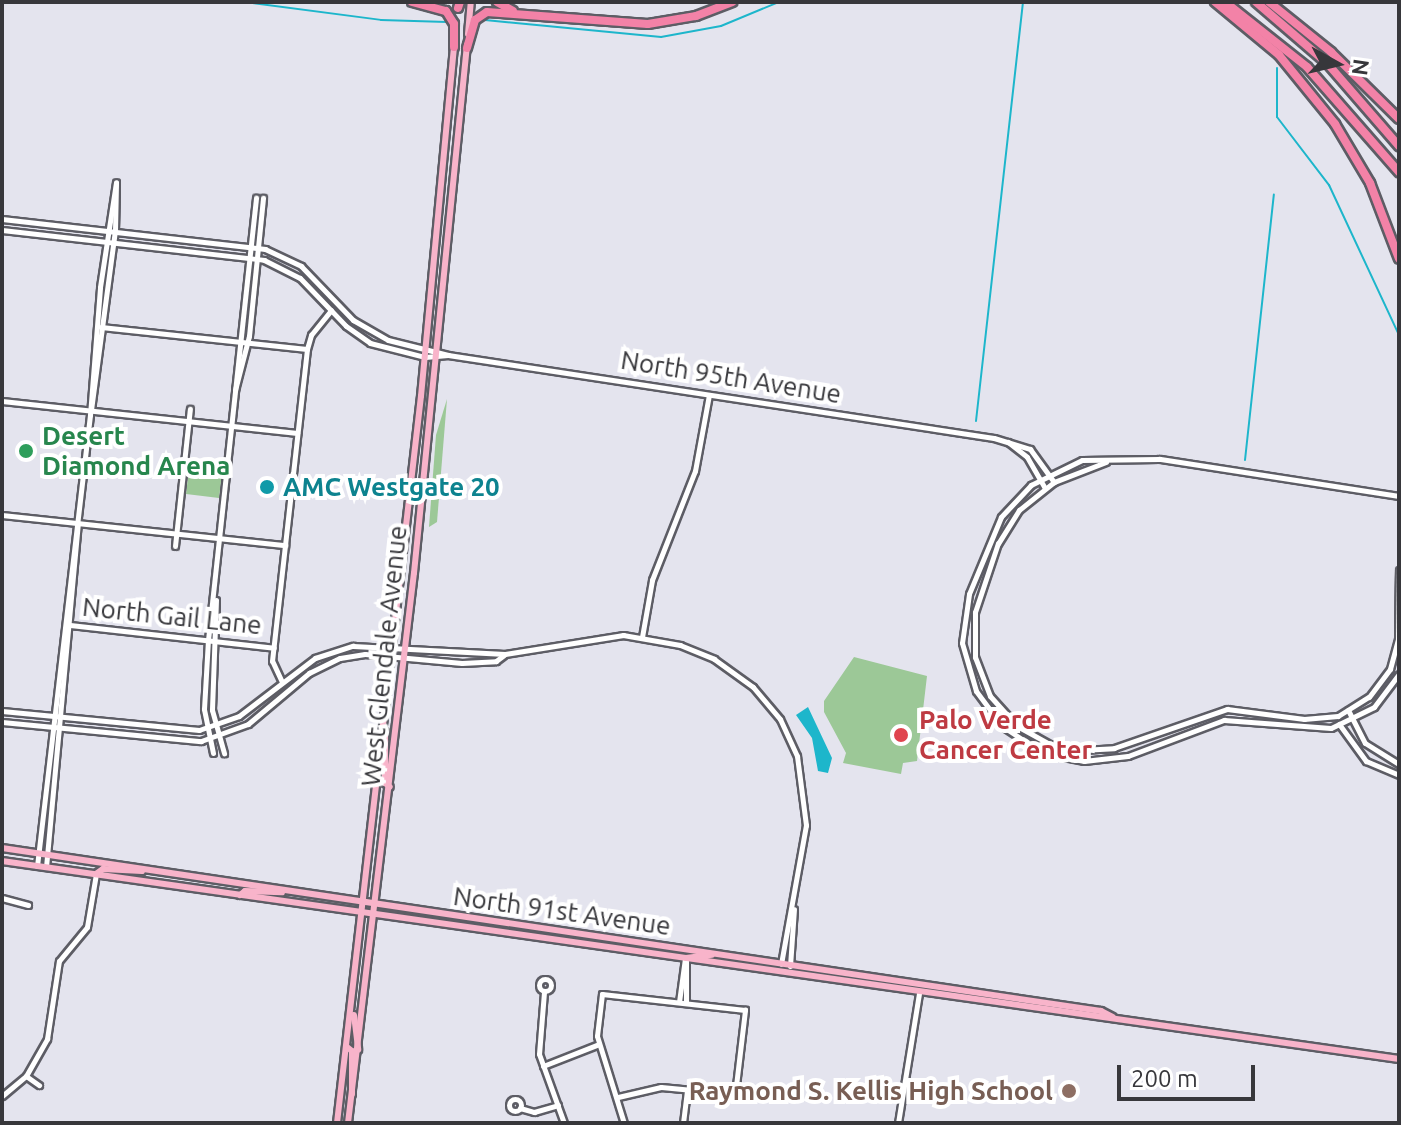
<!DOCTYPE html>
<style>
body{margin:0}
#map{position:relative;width:1401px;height:1125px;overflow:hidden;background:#e4e4ee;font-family:Ubuntu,sans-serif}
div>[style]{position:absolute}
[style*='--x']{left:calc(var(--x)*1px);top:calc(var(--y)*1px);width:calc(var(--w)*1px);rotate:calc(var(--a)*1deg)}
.green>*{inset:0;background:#9cc897}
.water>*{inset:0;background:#1db6cb}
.stream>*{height:2px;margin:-1px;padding:0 1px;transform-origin:1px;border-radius:1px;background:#1db6cb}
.roads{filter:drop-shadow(2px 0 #5d5d65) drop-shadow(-2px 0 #5d5d65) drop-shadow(0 2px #5d5d65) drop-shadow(0 -2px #5d5d65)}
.minor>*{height:5px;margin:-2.5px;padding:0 2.5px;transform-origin:2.5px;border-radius:2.5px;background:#fff}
.minor>.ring{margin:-2.5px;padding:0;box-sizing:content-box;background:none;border:5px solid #fff;border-radius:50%}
.major>*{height:6px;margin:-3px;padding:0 3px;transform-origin:3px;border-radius:3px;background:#f8b4ca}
.highway>*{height:8px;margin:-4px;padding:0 4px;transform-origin:4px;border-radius:4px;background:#f382a7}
.dots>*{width:22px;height:22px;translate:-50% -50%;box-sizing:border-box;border:4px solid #fff;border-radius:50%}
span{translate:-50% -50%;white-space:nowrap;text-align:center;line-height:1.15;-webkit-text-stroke:8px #fff;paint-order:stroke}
.street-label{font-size:26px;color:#37373b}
.leisure-label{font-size:26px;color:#27864d;font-weight:700}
.left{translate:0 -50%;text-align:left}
.culture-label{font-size:26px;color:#0d838f;font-weight:700}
.health-label{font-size:26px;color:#be3a42;font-weight:700}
.education-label{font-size:26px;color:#785e54;font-weight:700}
.right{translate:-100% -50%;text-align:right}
.frame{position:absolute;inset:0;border:4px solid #37373b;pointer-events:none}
.north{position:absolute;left:1297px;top:24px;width:80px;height:80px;-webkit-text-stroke:6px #fff;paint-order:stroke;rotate:98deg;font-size:22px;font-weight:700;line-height:32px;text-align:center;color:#37373b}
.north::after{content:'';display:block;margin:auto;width:28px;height:36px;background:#37373b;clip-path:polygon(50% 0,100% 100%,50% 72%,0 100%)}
.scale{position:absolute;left:1117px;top:1065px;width:138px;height:36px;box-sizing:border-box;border:4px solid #37373b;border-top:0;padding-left:10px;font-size:24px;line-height:28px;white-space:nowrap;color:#37373b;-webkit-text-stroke:6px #fff;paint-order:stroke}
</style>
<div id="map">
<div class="green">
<div style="clip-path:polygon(447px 399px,437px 522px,429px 527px,436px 435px)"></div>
<div style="clip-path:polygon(190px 461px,223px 465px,219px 498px,186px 494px)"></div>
<div style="clip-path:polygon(854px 657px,927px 676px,917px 761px,903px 763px,901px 774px,843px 763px,846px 753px,824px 712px,824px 701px)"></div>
</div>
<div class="water">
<div style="clip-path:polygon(808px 707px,832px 758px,828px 773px,818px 771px,812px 738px,796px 715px)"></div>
</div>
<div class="stream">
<div style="--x:245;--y:2;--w:137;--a:7.5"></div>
<div style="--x:381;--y:20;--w:66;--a:1.7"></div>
<div style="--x:485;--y:20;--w:177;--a:5.5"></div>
<div style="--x:661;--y:37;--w:61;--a:-10.4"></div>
<div style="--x:721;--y:26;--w:63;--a:-22.5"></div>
<div style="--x:1277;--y:68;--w:49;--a:90"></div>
<div style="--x:1277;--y:117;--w:86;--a:52.6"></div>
<div style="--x:1329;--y:185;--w:166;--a:65"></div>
<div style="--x:976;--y:421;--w:422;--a:-83.6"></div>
<div style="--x:1245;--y:460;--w:267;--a:-83.8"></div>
</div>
<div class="roads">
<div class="minor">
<div style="--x:2;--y:219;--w:265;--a:6.5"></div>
<div style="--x:265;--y:249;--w:40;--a:25"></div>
<div style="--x:301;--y:266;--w:75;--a:46.1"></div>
<div style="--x:353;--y:320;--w:40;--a:29.7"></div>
<div style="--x:388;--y:340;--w:62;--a:14"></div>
<div style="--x:448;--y:355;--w:552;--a:8.64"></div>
<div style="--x:994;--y:438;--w:38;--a:17"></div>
<div style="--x:1030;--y:449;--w:41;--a:54"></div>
<div style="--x:2;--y:230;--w:264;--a:6.5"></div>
<div style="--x:264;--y:260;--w:40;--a:26.6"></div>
<div style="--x:300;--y:278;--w:66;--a:46.2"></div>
<div style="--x:346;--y:326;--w:29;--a:35"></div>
<div style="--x:370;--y:343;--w:57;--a:14.3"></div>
<div style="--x:425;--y:357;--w:23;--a:-5"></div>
<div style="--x:101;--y:327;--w:207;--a:6.1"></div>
<div style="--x:235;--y:390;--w:56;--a:-75.5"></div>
<div style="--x:249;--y:336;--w:139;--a:-84.2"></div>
<div style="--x:2;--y:401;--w:297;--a:6.2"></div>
<div style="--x:91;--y:410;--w:181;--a:-82.4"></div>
<div style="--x:115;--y:231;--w:48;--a:-88.8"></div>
<div style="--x:1008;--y:442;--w:24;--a:38"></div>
<div style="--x:1027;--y:457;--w:36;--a:60"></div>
<div style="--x:1106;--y:462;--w:56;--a:159"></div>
<div style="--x:1054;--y:482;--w:45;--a:141.3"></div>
<div style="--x:1019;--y:510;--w:39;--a:122"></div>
<div style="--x:998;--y:543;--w:73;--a:108.4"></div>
<div style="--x:975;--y:612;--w:45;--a:90"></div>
<div style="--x:975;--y:657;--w:42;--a:69"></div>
<div style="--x:990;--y:696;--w:40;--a:48"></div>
<div style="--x:1017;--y:726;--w:37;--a:29"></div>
<div style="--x:1049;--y:744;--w:32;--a:11"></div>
<div style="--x:1080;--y:750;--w:34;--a:-3"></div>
<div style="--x:1114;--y:748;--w:120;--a:-19"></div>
<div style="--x:1227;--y:709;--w:78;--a:7.4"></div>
<div style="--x:1304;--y:719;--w:34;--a:-5"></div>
<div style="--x:1338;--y:716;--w:36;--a:-32"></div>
<div style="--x:1369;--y:697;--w:35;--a:-53"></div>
<div style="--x:1390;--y:669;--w:31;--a:-75"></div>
<div style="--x:1398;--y:639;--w:69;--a:-89.2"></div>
<div style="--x:1399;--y:496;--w:243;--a:-171.2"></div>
<div style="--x:1159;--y:459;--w:77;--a:179.3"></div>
<div style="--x:1082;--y:460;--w:57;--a:153.9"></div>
<div style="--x:1031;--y:485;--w:44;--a:133.2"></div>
<div style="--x:1001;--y:517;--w:83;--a:112.6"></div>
<div style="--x:969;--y:594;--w:49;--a:98.1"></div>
<div style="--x:962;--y:643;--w:50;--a:73.7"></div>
<div style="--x:976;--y:691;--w:44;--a:53.4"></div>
<div style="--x:1002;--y:726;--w:49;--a:33.4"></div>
<div style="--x:1043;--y:753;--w:42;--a:11"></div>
<div style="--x:1084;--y:761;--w:44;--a:-6.5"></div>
<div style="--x:1128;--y:756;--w:103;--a:-20.6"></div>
<div style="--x:1224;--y:720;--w:107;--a:4.3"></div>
<div style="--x:1331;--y:728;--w:48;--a:-26"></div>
<div style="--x:1374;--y:707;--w:41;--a:-52.9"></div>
<div style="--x:2;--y:515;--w:285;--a:6.1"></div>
<div style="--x:175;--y:546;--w:138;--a:-83.8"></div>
<div style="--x:216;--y:600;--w:110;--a:92.1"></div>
<div style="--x:212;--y:710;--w:45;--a:74.4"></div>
<div style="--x:70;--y:625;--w:205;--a:6.4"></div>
<div style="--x:642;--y:637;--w:58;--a:-80"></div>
<div style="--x:652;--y:580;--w:117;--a:-68.5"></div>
<div style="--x:695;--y:471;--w:77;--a:-79.6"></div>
<div style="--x:282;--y:682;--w:23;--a:-115"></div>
<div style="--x:272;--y:661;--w:314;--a:-83.6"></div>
<div style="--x:307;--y:349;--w:15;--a:-74"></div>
<div style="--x:311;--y:335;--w:32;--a:-51"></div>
<div style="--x:1348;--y:710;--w:37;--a:63"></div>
<div style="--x:1365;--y:743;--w:40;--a:32"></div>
<div style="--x:2;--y:711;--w:198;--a:5.5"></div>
<div style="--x:199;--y:730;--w:42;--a:-19.3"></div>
<div style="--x:239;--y:716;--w:96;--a:-37.3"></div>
<div style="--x:315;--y:658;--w:40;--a:-18"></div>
<div style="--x:353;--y:646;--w:152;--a:3"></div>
<div style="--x:505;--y:654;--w:120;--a:-9.1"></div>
<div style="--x:623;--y:635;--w:58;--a:10"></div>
<div style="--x:680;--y:645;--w:37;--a:22"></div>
<div style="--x:714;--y:659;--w:48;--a:35.7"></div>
<div style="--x:753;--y:687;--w:42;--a:49.8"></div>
<div style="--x:780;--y:719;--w:41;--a:65.3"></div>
<div style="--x:797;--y:756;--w:70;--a:82.6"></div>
<div style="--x:806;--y:825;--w:141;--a:100.2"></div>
<div style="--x:2;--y:722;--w:200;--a:5.5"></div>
<div style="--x:201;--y:741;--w:50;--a:-19.9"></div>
<div style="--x:248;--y:724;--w:80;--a:-39.9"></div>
<div style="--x:309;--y:673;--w:34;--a:-26"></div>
<div style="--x:340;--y:658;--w:25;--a:-9"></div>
<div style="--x:365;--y:654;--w:97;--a:5.3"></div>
<div style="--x:462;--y:663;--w:34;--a:-3"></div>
<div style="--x:496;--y:661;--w:10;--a:-37"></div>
<div style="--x:1339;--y:724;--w:46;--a:53.9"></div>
<div style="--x:1366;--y:761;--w:36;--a:23"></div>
<div style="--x:213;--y:753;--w:45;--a:-101.6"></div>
<div style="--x:204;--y:709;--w:69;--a:-86.7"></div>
<div style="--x:208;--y:640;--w:445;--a:-83.8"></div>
<div style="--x:37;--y:866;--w:454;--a:-83.3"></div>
<div style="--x:90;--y:415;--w:128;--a:-85.5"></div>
<div style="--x:100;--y:287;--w:106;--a:-81.3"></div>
<div style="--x:46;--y:867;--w:345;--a:-84.7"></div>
<div style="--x:2;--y:898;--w:27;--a:15"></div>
<div style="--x:686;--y:959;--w:43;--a:90"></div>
<div style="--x:790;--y:966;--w:57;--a:-86"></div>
<div class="ring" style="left:539px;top:979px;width:7px;height:7px"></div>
<div style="--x:544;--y:992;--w:62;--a:94.6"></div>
<div style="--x:539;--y:1054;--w:73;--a:70.1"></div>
<div style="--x:679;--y:1002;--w:44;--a:-82.2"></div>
<div style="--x:543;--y:1066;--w:60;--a:-21.4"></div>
<div style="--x:26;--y:1076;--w:16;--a:35"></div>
<div style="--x:2;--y:1096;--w:31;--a:-40"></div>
<div style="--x:26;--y:1076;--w:43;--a:-60.4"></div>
<div style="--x:47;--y:1039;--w:79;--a:-81.3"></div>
<div style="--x:59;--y:961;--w:44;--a:-50.5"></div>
<div style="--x:87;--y:927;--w:54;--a:-80.4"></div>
<div style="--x:618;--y:1097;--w:44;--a:-13.1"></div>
<div style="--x:661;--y:1087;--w:74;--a:5.4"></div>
<div style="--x:735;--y:1094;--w:85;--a:-83.2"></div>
<div style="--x:745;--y:1010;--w:144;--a:-173.6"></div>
<div style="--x:602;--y:994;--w:42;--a:96.8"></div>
<div style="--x:597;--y:1036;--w:91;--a:72.8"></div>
<div class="ring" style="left:509px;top:1099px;width:7px;height:7px"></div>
<div style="--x:520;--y:1108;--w:15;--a:16"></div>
<div style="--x:534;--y:1112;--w:25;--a:-16"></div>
<div style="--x:683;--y:1123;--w:33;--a:-83"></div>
<div style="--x:898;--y:1123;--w:132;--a:-80.8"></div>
</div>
<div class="major">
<div style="--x:468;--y:34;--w:32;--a:-85"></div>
<div style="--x:385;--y:732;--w:51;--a:90"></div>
<div style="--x:385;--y:783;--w:6;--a:39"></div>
<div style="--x:2;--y:848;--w:1111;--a:8.44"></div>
<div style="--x:1101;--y:1011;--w:13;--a:27"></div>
<div style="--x:2;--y:861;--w:1411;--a:8.07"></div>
<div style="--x:96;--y:874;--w:9;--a:-36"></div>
<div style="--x:103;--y:869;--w:39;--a:3"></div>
<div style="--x:240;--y:895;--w:6;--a:-39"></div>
<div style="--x:245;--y:891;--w:37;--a:2"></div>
<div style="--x:686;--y:958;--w:26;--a:-7"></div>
<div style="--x:354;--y:1015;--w:35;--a:83"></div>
<div style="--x:347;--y:1047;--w:6;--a:39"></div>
<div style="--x:352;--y:1051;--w:43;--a:90"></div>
<div style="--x:337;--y:1123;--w:732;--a:-83.41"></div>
<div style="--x:421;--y:396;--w:353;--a:-84.6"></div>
<div style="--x:348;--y:1123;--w:554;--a:-83.16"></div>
<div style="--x:414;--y:573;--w:531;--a:-84.27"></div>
</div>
<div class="highway">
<div style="--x:412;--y:2;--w:35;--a:15"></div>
<div style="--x:446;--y:11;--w:15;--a:58"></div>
<div style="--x:454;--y:24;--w:23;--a:90"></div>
<div style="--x:497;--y:2;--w:18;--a:29"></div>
<div style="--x:1215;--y:2;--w:83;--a:39.6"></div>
<div style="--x:1279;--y:55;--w:89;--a:50.9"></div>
<div style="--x:1335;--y:124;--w:69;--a:59.3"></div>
<div style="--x:1370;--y:183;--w:81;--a:69.1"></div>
<div style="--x:1225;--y:2;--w:105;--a:38.4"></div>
<div style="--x:1307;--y:67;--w:140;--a:48.8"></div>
<div style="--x:1256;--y:2;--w:94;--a:40.7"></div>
<div style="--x:1327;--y:63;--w:110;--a:49.1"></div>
<div style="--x:1269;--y:2;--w:80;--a:38.9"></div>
<div style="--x:1331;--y:52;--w:95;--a:44.6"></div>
<div style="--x:458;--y:8;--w:6;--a:-72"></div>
<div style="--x:467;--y:48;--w:29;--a:-74"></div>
<div style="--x:475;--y:20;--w:14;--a:-34"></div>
<div style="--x:487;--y:12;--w:161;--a:4.3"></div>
<div style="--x:648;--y:24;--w:49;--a:-9.5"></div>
<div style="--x:696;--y:16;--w:39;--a:-21"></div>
</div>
</div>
<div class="dots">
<div style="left:26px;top:451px;background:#2e9e5b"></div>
<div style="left:267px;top:487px;background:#0f9aa8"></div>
<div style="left:901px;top:735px;background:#e0444e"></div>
<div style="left:1069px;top:1091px;background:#8d6e63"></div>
</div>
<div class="street-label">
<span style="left:731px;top:377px;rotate:9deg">North 95th Avenue</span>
<span style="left:172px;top:616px;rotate:6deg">North Gail Lane</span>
<span style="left:384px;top:656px;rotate:-84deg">West Glendale Avenue</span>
<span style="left:562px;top:911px;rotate:8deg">North 91st Avenue</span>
</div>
<div class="leisure-label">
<span class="left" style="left:42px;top:451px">Desert<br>Diamond Arena</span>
</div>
<div class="culture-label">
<span class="left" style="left:283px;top:487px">AMC Westgate 20</span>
</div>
<div class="health-label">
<span class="left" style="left:919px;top:735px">Palo Verde<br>Cancer Center</span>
</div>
<div class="education-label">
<span class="right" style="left:1053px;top:1091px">Raymond S. Kellis High School</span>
</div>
<div class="frame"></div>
<div class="north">N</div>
<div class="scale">200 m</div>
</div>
